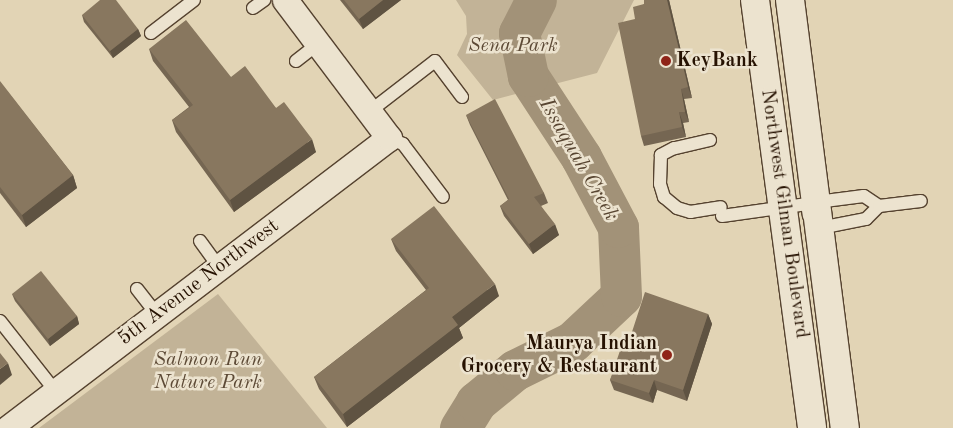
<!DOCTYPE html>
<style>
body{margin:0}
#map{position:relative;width:953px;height:428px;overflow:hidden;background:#e2d4b5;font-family:"Old Standard TT",serif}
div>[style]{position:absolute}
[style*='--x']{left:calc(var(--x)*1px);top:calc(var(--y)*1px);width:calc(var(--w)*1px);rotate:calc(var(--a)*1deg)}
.green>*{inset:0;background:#c2b397}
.river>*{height:41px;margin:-20.5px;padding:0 20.5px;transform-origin:20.5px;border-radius:20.5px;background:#a29278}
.roads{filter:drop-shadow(1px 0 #55422f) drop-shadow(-1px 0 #55422f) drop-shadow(0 1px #55422f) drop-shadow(0 -1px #55422f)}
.lane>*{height:12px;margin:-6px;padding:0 6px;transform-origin:6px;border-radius:6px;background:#ece3cf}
.street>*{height:25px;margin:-12.5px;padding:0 12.5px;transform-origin:12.5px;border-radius:12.5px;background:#ece3cf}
.secondary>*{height:28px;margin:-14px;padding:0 14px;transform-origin:14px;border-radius:14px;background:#ece3cf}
.wall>*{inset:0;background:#756652}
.shaded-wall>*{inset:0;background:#5f5342}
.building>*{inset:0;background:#88775f}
.dots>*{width:14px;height:14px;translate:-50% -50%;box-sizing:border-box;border:2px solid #ece3cf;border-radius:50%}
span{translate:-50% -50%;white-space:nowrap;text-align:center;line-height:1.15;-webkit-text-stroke:5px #ece3cf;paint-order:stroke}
.park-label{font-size:20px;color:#5d4a36;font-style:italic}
.poi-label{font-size:20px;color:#261202;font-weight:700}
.left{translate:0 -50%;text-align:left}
.right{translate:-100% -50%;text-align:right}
.street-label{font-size:20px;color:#261202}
.water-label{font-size:21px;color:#584531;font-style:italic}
</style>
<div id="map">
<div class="green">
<div style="clip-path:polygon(456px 0,634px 0,597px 73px,493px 100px,457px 55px,467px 34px,466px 16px)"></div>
<div style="clip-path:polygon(218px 294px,327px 428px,39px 428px)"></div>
</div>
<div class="river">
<div style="--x:460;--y:428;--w:31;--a:-58"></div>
<div style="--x:476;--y:402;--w:50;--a:-39.4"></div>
<div style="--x:515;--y:370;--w:64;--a:-26.2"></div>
<div style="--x:572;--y:342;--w:67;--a:-43.2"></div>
<div style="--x:621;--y:296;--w:69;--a:-92.5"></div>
<div style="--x:618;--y:227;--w:79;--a:-117.9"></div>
<div style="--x:581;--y:157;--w:97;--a:-123.2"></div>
<div style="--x:528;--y:76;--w:44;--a:-101.8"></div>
<div style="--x:519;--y:33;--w:37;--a:-63"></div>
</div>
<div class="roads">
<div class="lane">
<div style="--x:253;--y:8;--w:14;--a:-36"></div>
<div style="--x:151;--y:33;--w:54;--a:-37.5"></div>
<div style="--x:296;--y:61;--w:28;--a:-38"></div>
<div style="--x:369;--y:112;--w:83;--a:-37.7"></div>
<div style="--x:435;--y:61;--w:45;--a:53.1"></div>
<div style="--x:389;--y:138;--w:15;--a:23"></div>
<div style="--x:403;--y:144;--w:66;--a:53"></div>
<div style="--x:710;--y:140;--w:37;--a:167"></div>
<div style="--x:674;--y:148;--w:15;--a:152"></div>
<div style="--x:661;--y:155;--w:29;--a:92"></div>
<div style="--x:660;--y:184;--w:14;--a:73"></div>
<div style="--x:664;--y:197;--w:17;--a:40"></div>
<div style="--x:677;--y:208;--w:14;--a:17"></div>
<div style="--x:690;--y:212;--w:31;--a:-9"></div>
<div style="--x:817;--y:202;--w:47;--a:-7.3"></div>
<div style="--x:864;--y:196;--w:18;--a:34"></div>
<div style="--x:722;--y:216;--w:86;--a:-8"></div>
<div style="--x:807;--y:204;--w:12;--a:81"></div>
<div style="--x:820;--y:228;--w:47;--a:-11.1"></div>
<div style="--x:866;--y:219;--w:18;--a:-45"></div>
<div style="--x:879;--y:206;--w:42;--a:-6.8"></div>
<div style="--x:200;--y:241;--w:32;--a:54"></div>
<div style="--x:137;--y:289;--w:33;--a:52"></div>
<div style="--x:0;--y:321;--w:90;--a:51.7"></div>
</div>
<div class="street">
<div style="--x:8;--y:428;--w:479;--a:-37.3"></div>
<div style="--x:389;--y:138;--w:173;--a:-127"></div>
</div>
<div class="secondary">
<div style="--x:755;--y:0;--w:432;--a:82.4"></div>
<div style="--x:790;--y:0;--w:432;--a:82.7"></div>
</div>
</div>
<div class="wall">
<div style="clip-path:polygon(340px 0,401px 0,363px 29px)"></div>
<div style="clip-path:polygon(644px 0,669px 0,692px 98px,684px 99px,689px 122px,683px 123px,686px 137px,644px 146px,641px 136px,635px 19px,644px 4px)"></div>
<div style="clip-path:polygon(82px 15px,138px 29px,141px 36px,113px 58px,84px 22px)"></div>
<div style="clip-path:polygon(149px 49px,231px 77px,276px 108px,316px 152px,234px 212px,176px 132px,172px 120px,189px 107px,153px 61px)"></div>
<div style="clip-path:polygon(0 82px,73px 175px,77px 188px,26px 227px,0 193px)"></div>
<div style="clip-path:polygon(466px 115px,544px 193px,548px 203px,541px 206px,559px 235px,533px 254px,504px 216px,500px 206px,508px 200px,470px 125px)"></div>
<div style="clip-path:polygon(391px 239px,499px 296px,459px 328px,463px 338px,347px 427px,319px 389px,314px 377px,426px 290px,396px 251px)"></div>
<div style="clip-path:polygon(12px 294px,77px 316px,79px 324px,50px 346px,15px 301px)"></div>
<div style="clip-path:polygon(708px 314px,712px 324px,687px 401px,657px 390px,653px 403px,614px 390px,610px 380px,630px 338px)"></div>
</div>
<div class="shaded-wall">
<div style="clip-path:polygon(383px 0,401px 0,363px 29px,359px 19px)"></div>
<div style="clip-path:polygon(667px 0,669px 0,692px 98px,688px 87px)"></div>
<div style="clip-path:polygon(138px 29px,141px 36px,113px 58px,110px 51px)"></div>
<div style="clip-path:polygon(681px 89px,684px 99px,689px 122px,685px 112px)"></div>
<div style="clip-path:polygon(679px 112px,683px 123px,686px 137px,682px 127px)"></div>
<div style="clip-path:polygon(312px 139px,316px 152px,234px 212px,230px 200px)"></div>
<div style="clip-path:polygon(73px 175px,77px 188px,26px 227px,22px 215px)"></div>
<div style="clip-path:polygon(555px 224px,559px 235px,533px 254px,529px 244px)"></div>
<div style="clip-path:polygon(495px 284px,499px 296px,459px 328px,463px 338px,347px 427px,343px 414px,452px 317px)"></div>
<div style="clip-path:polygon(708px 314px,712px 324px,687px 401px,683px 390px)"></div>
<div style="clip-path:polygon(77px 316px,79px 324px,50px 346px,48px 339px)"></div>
<div style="clip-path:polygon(8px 363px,12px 375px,0 385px,0 369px)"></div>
<div style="clip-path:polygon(654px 380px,657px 390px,653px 403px,649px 393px)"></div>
</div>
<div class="building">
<div style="clip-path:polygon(100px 0,116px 0,138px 29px,110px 51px,82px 15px)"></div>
<div style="clip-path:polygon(344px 0,383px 0,359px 19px)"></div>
<div style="clip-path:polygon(644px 0,667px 0,688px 87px,681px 89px,685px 112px,679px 112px,682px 127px,641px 136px,618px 23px,635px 19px,633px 7px,644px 4px)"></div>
<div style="clip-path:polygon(186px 20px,231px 77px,245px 66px,276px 108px,284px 102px,312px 139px,230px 200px,172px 120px,193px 105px,149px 49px)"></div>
<div style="clip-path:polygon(0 81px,73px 175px,22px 215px,0 187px)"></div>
<div style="clip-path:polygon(495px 99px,544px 193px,534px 197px,555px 224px,529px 244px,500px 206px,509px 199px,466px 115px)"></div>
<div style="clip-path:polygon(434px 206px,495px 284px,452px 317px,458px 325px,343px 414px,314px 377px,429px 288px,391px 239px)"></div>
<div style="clip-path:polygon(41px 271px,77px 316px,48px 339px,12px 294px)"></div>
<div style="clip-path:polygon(645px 292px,708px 314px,683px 390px,654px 380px,649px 393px,610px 380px,625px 336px,630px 338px)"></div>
<div style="clip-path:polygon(0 353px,8px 363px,0 369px)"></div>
</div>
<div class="dots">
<div style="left:666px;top:61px;background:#8f2418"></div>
<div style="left:667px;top:355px;background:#8f2418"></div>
</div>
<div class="park-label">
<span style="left:513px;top:46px">Sena Park</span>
<span style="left:208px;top:372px">Salmon Run<br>Nature Park</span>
</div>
<div class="poi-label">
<span class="left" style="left:676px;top:61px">KeyBank</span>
<span class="right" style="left:657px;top:356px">Maurya Indian<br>Grocery &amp; Restaurant</span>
</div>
<div class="street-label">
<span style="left:784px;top:214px;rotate:82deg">Northwest Gilman Boulevard</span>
<span style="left:199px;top:283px;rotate:-37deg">5th Avenue Northwest</span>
</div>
<div class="water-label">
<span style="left:578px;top:160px;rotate:60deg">Issaquah Creek</span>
</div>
</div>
